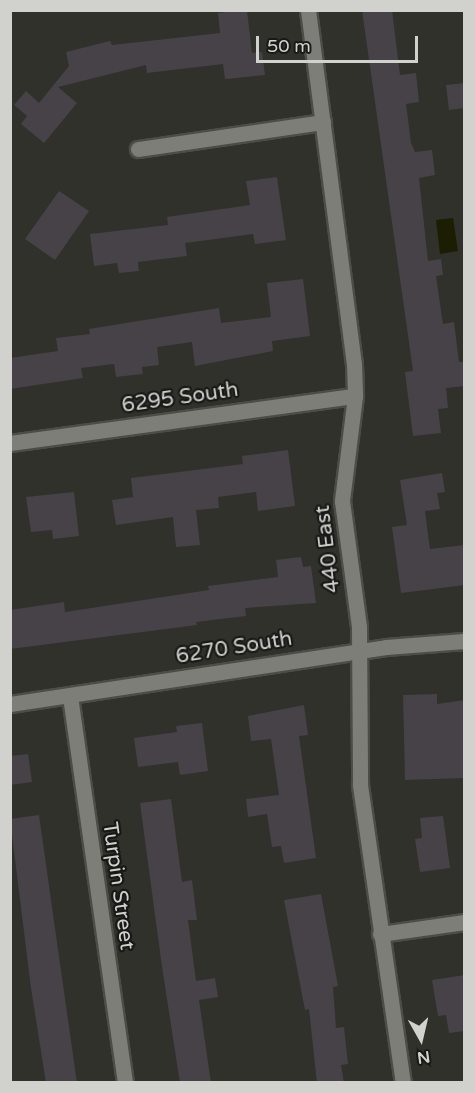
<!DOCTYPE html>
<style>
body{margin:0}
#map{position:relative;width:475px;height:1093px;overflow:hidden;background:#30312b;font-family:"Varela Round",sans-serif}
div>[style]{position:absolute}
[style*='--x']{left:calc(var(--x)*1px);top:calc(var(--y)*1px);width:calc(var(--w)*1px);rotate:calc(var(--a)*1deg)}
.water>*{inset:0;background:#1b1e03}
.building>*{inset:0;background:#464247}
.roads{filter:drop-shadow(2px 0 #4c4d47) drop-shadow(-2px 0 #4c4d47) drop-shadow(0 2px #4c4d47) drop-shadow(0 -2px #4c4d47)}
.minor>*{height:15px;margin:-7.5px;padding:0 7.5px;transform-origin:7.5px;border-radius:7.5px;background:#7d7e78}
span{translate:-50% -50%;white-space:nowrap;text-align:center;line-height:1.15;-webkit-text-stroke:4.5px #181816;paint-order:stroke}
.street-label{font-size:21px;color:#d1d1ce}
.frame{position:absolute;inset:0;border:12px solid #d1d1ce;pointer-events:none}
.north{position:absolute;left:391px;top:1009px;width:60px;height:60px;-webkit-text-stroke:4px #181816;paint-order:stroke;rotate:172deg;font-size:16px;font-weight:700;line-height:24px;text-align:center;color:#d1d1ce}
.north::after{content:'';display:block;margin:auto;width:21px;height:27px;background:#d1d1ce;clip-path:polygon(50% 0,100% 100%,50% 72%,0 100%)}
.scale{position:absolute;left:256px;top:36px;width:162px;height:27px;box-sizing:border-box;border:3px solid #d1d1ce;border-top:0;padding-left:8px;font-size:18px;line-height:21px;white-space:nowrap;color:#d1d1ce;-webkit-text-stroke:4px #181816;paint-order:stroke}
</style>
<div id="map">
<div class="water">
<div style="clip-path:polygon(453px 218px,458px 251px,440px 254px,436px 220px)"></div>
</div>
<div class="building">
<div style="clip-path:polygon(240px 10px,247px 10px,252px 53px,262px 52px,265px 75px,225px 79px,223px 64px,147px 73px,146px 65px,58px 87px,77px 103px,44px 143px,21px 124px,27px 116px,14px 105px,26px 91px,39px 103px,69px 66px,66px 52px,110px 41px,112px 45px,220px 33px,218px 13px)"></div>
<div style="clip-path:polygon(362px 10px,392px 10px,400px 75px,416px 73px,419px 102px,406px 104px,411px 143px,415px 152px,432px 150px,435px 175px,419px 178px,428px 261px,441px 259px,443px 275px,436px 276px,443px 324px,454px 322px,459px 362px,465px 362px,465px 386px,446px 388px,448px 408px,438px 409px,441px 433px,413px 436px,405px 372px,413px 371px)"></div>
<div style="clip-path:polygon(465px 83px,465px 108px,449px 110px,446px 85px)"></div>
<div style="clip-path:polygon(277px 177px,286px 240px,255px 244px,253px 234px,185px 243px,187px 256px,138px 262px,139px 271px,119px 273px,117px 263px,94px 266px,90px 234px,168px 225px,167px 217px,250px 205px,246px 181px)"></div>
<div style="clip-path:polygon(59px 191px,89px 211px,55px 260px,25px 239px)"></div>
<div style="clip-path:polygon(303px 279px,310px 336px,272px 341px,273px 351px,195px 366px,192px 342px,157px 347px,159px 365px,142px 367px,143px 374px,116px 377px,114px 364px,81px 368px,83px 378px,10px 389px,10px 358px,58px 351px,56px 338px,90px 334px,89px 329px,219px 308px,221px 323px,271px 317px,267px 283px)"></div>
<div style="clip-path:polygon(288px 450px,295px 506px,258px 511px,256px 492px,218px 497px,219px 508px,196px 510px,200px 545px,176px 547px,173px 517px,116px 525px,112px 500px,133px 497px,131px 478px,243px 464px,242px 456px)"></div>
<div style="clip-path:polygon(442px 473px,445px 492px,437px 493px,440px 509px,425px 511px,430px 549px,465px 545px,465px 585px,401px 593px,392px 527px,407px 525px,400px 480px)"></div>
<div style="clip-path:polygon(74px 492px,79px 536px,53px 539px,52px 530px,31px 532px,26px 497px)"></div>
<div style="clip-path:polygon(301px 557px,303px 567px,311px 566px,316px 603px,245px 608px,246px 616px,196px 622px,197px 625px,10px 649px,10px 610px,64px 602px,65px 612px,209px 590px,208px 586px,278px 577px,276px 560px)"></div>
<div style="clip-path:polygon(437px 694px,437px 704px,465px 700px,465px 778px,405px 780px,403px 695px)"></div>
<div style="clip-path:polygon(304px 705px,308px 735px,299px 736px,316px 858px,284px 863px,281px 846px,272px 847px,267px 814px,248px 817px,246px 799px,279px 795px,271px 739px,251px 741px,248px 716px)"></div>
<div style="clip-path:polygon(202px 723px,208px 771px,180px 775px,178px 762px,138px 767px,134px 738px,177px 732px,176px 726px)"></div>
<div style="clip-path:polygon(28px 754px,32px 782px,10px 785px,10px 756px)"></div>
<div style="clip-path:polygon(171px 799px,182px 882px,192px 880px,197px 920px,188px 920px,196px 981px,215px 978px,218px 997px,199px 1000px,211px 1083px,180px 1083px,162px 967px,140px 803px)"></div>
<div style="clip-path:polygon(39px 815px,51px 900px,77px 1083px,46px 1083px,31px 988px,10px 819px)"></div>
<div style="clip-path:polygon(443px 816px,450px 868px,420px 872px,415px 839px,422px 838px,420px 818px)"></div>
<div style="clip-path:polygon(321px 894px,338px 986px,333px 987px,336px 1028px,344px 1027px,348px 1064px,341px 1065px,344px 1083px,317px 1083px,309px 1009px,305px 1010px,284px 900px)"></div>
<div style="clip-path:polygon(465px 975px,465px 1031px,449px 1033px,446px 1015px,438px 1016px,432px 980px)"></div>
</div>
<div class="roads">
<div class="minor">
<div style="--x:308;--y:10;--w:357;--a:82.6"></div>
<div style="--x:354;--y:364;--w:32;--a:88"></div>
<div style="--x:355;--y:396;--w:106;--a:97.1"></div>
<div style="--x:342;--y:501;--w:127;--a:82.3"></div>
<div style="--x:359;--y:627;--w:158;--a:89.6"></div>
<div style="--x:360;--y:785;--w:300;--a:81.8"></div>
<div style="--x:138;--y:149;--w:187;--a:-8.3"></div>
<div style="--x:10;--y:443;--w:348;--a:-7.8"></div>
<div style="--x:70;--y:696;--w:390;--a:81.9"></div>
<div style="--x:10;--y:704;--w:380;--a:-8.6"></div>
<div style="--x:386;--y:647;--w:78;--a:-4.4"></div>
<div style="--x:380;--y:934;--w:85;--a:-8.1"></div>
</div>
</div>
<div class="street-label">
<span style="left:180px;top:398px;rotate:-8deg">6295 South</span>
<span style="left:328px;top:549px;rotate:-97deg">440 East</span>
<span style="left:234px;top:648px;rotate:-9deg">6270 South</span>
<span style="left:118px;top:886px;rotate:82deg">Turpin Street</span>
</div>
<div class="frame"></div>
<div class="north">N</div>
<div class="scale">50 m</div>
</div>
